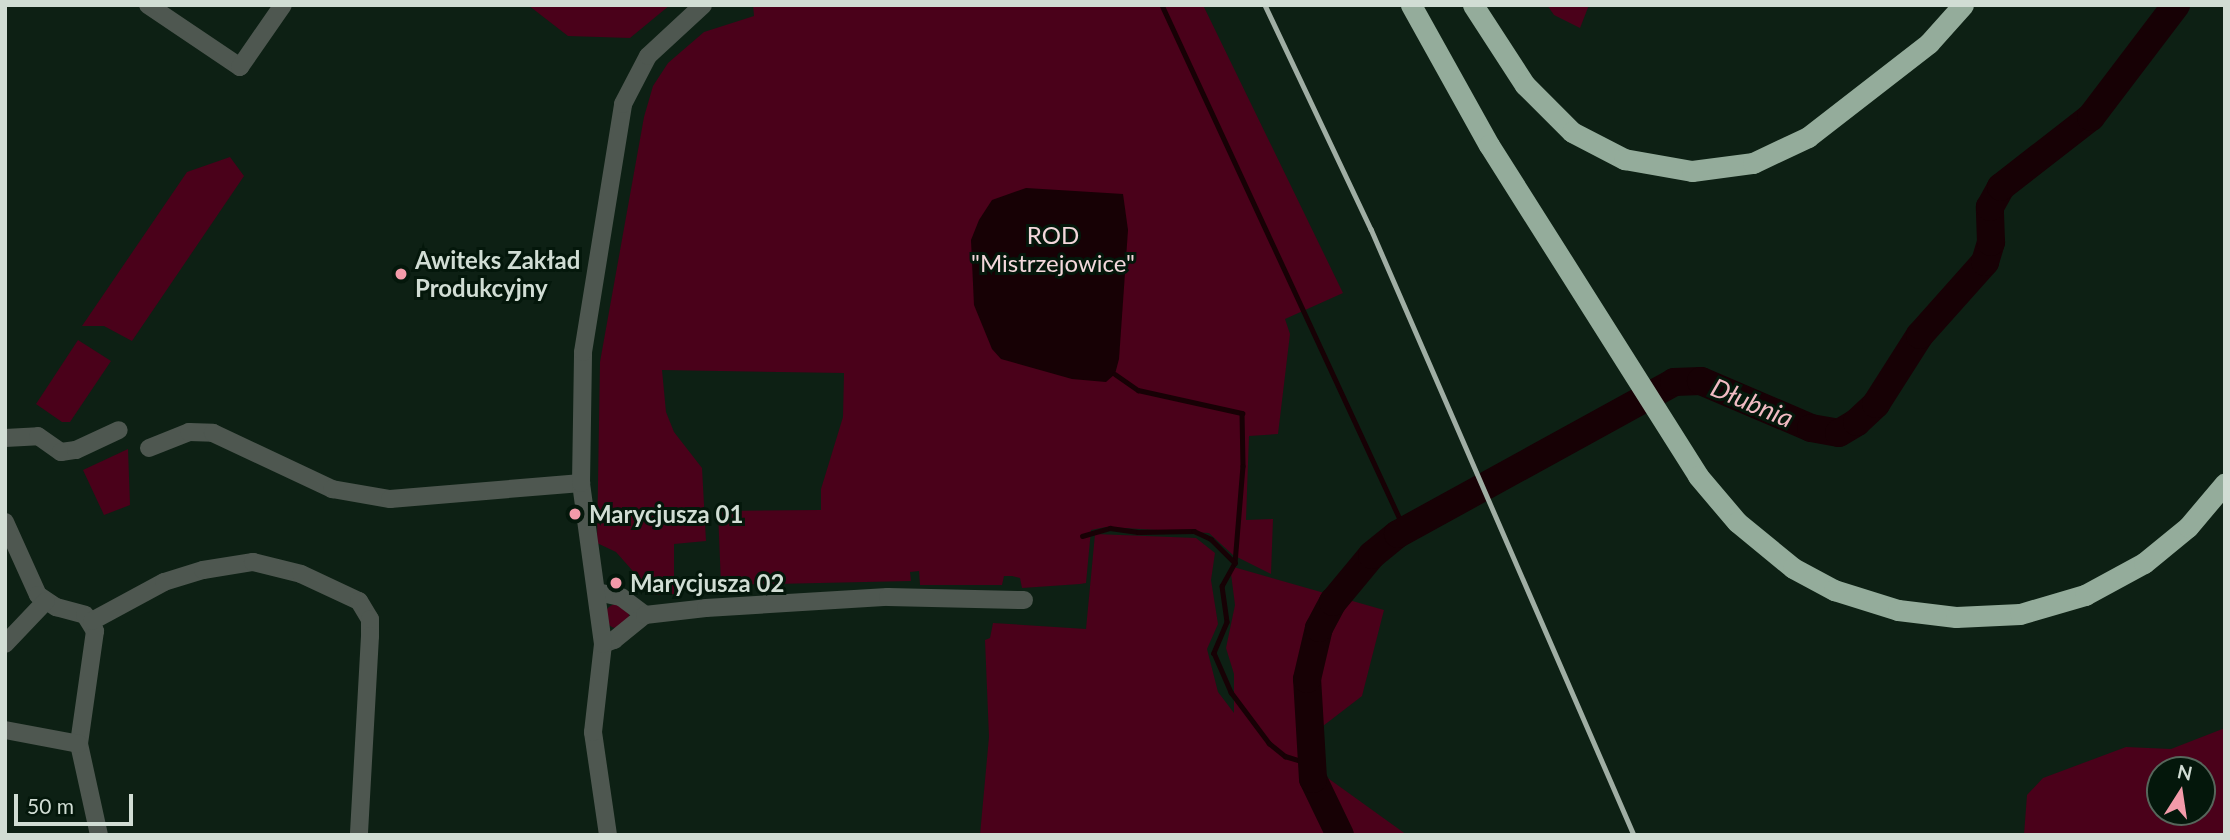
<!DOCTYPE html>
<meta charset="utf-8">
<style>
body{margin:0}
#map{position:relative;width:2230px;height:840px;overflow:hidden;background:#0d2014;font-family:Lato,sans-serif}
div>[style]{position:absolute}
[style*='--x']{left:calc(var(--x)*1px);top:calc(var(--y)*1px);width:calc(var(--w)*1px);rotate:calc(var(--a)*1deg)}
.green>*{inset:0;background:#4a011a}
.round{border-radius:50%}
.water>*{inset:0;background:#170105}
.stream>*{height:4.5px;margin:-2.25px;padding:0 2.25px;transform-origin:2.25px;border-radius:2.25px;background:#170105}
.river>*{height:28px;margin:-14px;padding:0 14px;transform-origin:14px;border-radius:14px;background:#170105}
.minor>*{height:18px;margin:-9px;padding:0 9px;transform-origin:9px;border-radius:9px;background:#4e5750}
.highway>*{height:21px;margin:-10.5px;padding:0 10.5px;transform-origin:10.5px;border-radius:10.5px;background:#94ac9b}
.rail>*{height:4.5px;margin:-2.25px;padding:0 2.25px;transform-origin:2.25px;border-radius:2.25px;background:#a0aea4}
.dots>*{width:19px;height:19px;translate:-50% -50%;box-sizing:border-box;border:4px solid #04170b;border-radius:50%}
span{translate:-50% -50%;white-space:nowrap;text-align:center;line-height:1.15;-webkit-text-stroke:6px #04170b;paint-order:stroke}
.park-label{font-size:24px;color:#f3d7db}
.poi-label{font-size:24px;color:#d1ddd4;font-weight:700}
.left{translate:0 -50%;text-align:left}
.water-label{font-size:26px;color:#f1bbc3;font-style:italic}
.frame{position:absolute;inset:0;border:7px solid #d1ddd4;pointer-events:none}
.north{position:absolute;left:2146px;top:756px;width:70px;height:70px;box-sizing:border-box;background:#04170b;border:2px solid #56665b;border-radius:50%;rotate:12deg;font-size:19px;font-weight:700;line-height:28px;text-align:center;color:#d1ddd4}
.north::after{content:'';display:block;margin:auto;width:24px;height:32px;background:#f39aa9;clip-path:polygon(50% 0,100% 100%,50% 72%,0 100%)}
.scale{position:absolute;left:14px;top:794px;width:119px;height:32px;box-sizing:border-box;border:4px solid #d1ddd4;border-top:0;padding-left:9px;font-size:21px;line-height:24px;white-space:nowrap;color:#d1ddd4;-webkit-text-stroke:5px #04170b;paint-order:stroke}
</style>
<div id="map">
<div class="green">
<div style="clip-path:polygon(528px 5px,670px 5px,630px 38px,568px 36px)"></div>
<div style="clip-path:polygon(753px 5px,1203px 5px,1343px 293px,1285px 319px,1290px 334px,1278px 434px,1249px 436px,1246px 520px,1273px 519px,1271px 574px,1233px 555px,1209px 533px,1106px 527px,1091px 530px,1086px 583px,1080px 584px,1022px 588px,1020px 578px,1012px 576px,1004px 576px,1002px 585px,920px 585px,919px 571px,910px 572px,911px 581px,721px 585px,718px 511px,821px 510px,821px 489px,843px 417px,844px 373px,662px 370px,666px 412px,674px 432px,702px 468px,706px 541px,674px 544px,674px 594px,654px 595px,616px 552px,597px 543px,600px 362px,644px 117px,653px 86px,668px 63px,704px 32px,754px 16px)"></div>
<div style="clip-path:polygon(1547px 5px,1589px 5px,1580px 28px,1554px 15px)"></div>
<div style="clip-path:polygon(230px 157px,244px 176px,132px 341px,104px 326px,82px 326px,187px 172px)"></div>
<div style="clip-path:polygon(78px 340px,111px 361px,70px 422px,62px 422px,36px 404px)"></div>
<div style="clip-path:polygon(128px 449px,130px 505px,104px 515px,83px 470px)"></div>
<div style="clip-path:polygon(1095px 534px,1196px 538px,1215px 553px,1211px 580px,1218px 624px,1207px 649px,1218px 692px,1234px 713px,1234px 674px,1226px 648px,1235px 605px,1230px 566px,1384px 610px,1362px 696px,1323px 726px,1318px 771px,1407px 835px,980px 835px,989px 737px,985px 640px,990px 638px,993px 623px,1086px 629px)"></div>
<div class="round" style="left:605px;top:604px;width:24px;height:24px"></div>
<div style="clip-path:polygon(evenodd,2225px 728px,2225px 835px,2024px 835px,2027px 795px,2043px 778px,2126px 747px,2171px 749px,2225px 728px,2160px 770px,2202px 770px,2202px 812px,2160px 812px,2160px 770px)"></div>
</div>
<div class="water">
<div style="clip-path:polygon(1026px 188px,1123px 194px,1128px 230px,1119px 359px,1115px 374px,1106px 382px,1072px 379px,1001px 359px,992px 349px,974px 305px,971px 240px,979px 220px,992px 200px)"></div>
</div>
<div class="stream">
<div style="--x:1162;--y:5;--w:579;--a:65.16"></div>
<div style="--x:1115;--y:374;--w:28;--a:35"></div>
<div style="--x:1138;--y:390;--w:107;--a:12.5"></div>
<div style="--x:1242;--y:413;--w:53;--a:88.9"></div>
<div style="--x:1243;--y:466;--w:97;--a:94.7"></div>
<div style="--x:1235;--y:563;--w:26;--a:119"></div>
<div style="--x:1222;--y:586;--w:36;--a:82"></div>
<div style="--x:1227;--y:622;--w:34;--a:113"></div>
<div style="--x:1214;--y:653;--w:43;--a:66.4"></div>
<div style="--x:1231;--y:692;--w:64;--a:53.3"></div>
<div style="--x:1269;--y:743;--w:21;--a:39"></div>
<div style="--x:1285;--y:756;--w:27;--a:17"></div>
<div style="--x:1082;--y:536;--w:29;--a:-16"></div>
<div style="--x:1110;--y:528;--w:28;--a:8"></div>
<div style="--x:1138;--y:532;--w:56;--a:-1"></div>
<div style="--x:1194;--y:531;--w:19;--a:25"></div>
<div style="--x:1211;--y:539;--w:34;--a:45"></div>
</div>
<div class="river">
<div style="--x:1340;--y:835;--w:62;--a:-115.7"></div>
<div style="--x:1313;--y:779;--w:100;--a:-93.4"></div>
<div style="--x:1307;--y:679;--w:52;--a:-76.8"></div>
<div style="--x:1319;--y:628;--w:30;--a:-62"></div>
<div style="--x:1333;--y:602;--w:61;--a:-50.3"></div>
<div style="--x:1372;--y:555;--w:33;--a:-39"></div>
<div style="--x:1398;--y:534;--w:315;--a:-28.8"></div>
<div style="--x:1674;--y:382;--w:27;--a:-2"></div>
<div style="--x:1701;--y:381;--w:120;--a:23.1"></div>
<div style="--x:1811;--y:428;--w:28;--a:10"></div>
<div style="--x:1839;--y:433;--w:21;--a:-31"></div>
<div style="--x:1857;--y:422;--w:26;--a:-43"></div>
<div style="--x:1876;--y:404;--w:82;--a:-57.5"></div>
<div style="--x:1920;--y:335;--w:98;--a:-48.3"></div>
<div style="--x:1985;--y:262;--w:21;--a:-73"></div>
<div style="--x:1991;--y:242;--w:35;--a:-92"></div>
<div style="--x:1990;--y:207;--w:23;--a:-61"></div>
<div style="--x:2001;--y:187;--w:114;--a:-37.9"></div>
<div style="--x:2091;--y:117;--w:141;--a:-52.8"></div>
</div>
<div class="minor">
<div style="--x:148;--y:5;--w:111;--a:34"></div>
<div style="--x:240;--y:67;--w:75;--a:-55.3"></div>
<div style="--x:5;--y:438;--w:33;--a:-3"></div>
<div style="--x:38;--y:436;--w:28;--a:35"></div>
<div style="--x:61;--y:452;--w:15;--a:-8"></div>
<div style="--x:76;--y:450;--w:47;--a:-24.9"></div>
<div style="--x:149;--y:448;--w:43;--a:-21.8"></div>
<div style="--x:189;--y:432;--w:24;--a:2"></div>
<div style="--x:213;--y:433;--w:132;--a:25.2"></div>
<div style="--x:332;--y:489;--w:59;--a:9.8"></div>
<div style="--x:390;--y:499;--w:192;--a:-4.8"></div>
<div style="--x:5;--y:522;--w:80;--a:65.7"></div>
<div style="--x:38;--y:595;--w:22;--a:34"></div>
<div style="--x:56;--y:607;--w:30;--a:15"></div>
<div style="--x:85;--y:615;--w:19;--a:58"></div>
<div style="--x:95;--y:631;--w:114;--a:98.1"></div>
<div style="--x:79;--y:744;--w:93;--a:77.6"></div>
<div style="--x:597;--y:592;--w:25;--a:12"></div>
<div style="--x:621;--y:597;--w:30;--a:37"></div>
<div style="--x:92;--y:621;--w:82;--a:-28.4"></div>
<div style="--x:164;--y:582;--w:41;--a:-17.1"></div>
<div style="--x:203;--y:570;--w:51;--a:-9.1"></div>
<div style="--x:253;--y:562;--w:49;--a:14"></div>
<div style="--x:301;--y:574;--w:64;--a:25"></div>
<div style="--x:359;--y:601;--w:21;--a:59"></div>
<div style="--x:370;--y:619;--w:17;--a:90"></div>
<div style="--x:370;--y:636;--w:199;--a:93.2"></div>
<div style="--x:5;--y:644;--w:59;--a:-46.4"></div>
<div style="--x:603;--y:644;--w:12;--a:-20"></div>
<div style="--x:614;--y:640;--w:40;--a:-39"></div>
<div style="--x:645;--y:615;--w:61;--a:-6.5"></div>
<div style="--x:706;--y:608;--w:182;--a:-3.5"></div>
<div style="--x:888;--y:597;--w:136;--a:1.3"></div>
<div style="--x:5;--y:730;--w:75;--a:10.7"></div>
<div style="--x:608;--y:835;--w:104;--a:-98.3"></div>
<div style="--x:593;--y:732;--w:89;--a:-83.5"></div>
<div style="--x:603;--y:644;--w:162;--a:-97.8"></div>
<div style="--x:581;--y:483;--w:131;--a:-89.1"></div>
<div style="--x:583;--y:352;--w:251;--a:-80.8"></div>
<div style="--x:623;--y:104;--w:54;--a:-62.5"></div>
<div style="--x:648;--y:56;--w:75;--a:-42.8"></div>
</div>
<div class="highway">
<div style="--x:1411;--y:5;--w:160;--a:60.9"></div>
<div style="--x:1489;--y:145;--w:391;--a:57.7"></div>
<div style="--x:1698;--y:476;--w:60;--a:49.7"></div>
<div style="--x:1737;--y:522;--w:72;--a:39.4"></div>
<div style="--x:1793;--y:568;--w:47;--a:28.2"></div>
<div style="--x:1834;--y:590;--w:67;--a:17.4"></div>
<div style="--x:1898;--y:610;--w:58;--a:6.9"></div>
<div style="--x:1956;--y:617;--w:64;--a:-2.7"></div>
<div style="--x:2020;--y:614;--w:68;--a:-16.3"></div>
<div style="--x:2085;--y:595;--w:67;--a:-28.5"></div>
<div style="--x:2144;--y:563;--w:57;--a:-39.3"></div>
<div style="--x:2188;--y:527;--w:57;--a:-49.9"></div>
<div style="--x:1473;--y:5;--w:95;--a:57"></div>
<div style="--x:1525;--y:85;--w:66;--a:45"></div>
<div style="--x:1572;--y:132;--w:59;--a:27.4"></div>
<div style="--x:1624;--y:159;--w:69;--a:10"></div>
<div style="--x:1692;--y:171;--w:62;--a:-7.5"></div>
<div style="--x:1753;--y:163;--w:61;--a:-25.3"></div>
<div style="--x:1808;--y:137;--w:153;--a:-37.8"></div>
<div style="--x:1929;--y:43;--w:51;--a:-48.2"></div>
</div>
<div class="rail">
<div style="--x:1265;--y:5;--w:248;--a:64.7"></div>
<div style="--x:1371;--y:229;--w:661;--a:66.54"></div>
</div>
<div class="dots">
<div style="left:401px;top:274px;background:#f39aa9"></div>
<div style="left:575px;top:514px;background:#f39aa9"></div>
<div style="left:616px;top:583px;background:#f39aa9"></div>
</div>
<div class="park-label">
<span style="left:1053px;top:249px">ROD<br>"Mistrzejowice"</span>
</div>
<div class="poi-label">
<span class="left" style="left:415px;top:274px">Awiteks Zakład<br>Produkcyjny</span>
<span class="left" style="left:589px;top:514px">Marycjusza 01</span>
<span class="left" style="left:630px;top:583px">Marycjusza 02</span>
</div>
<div class="water-label">
<span style="left:1752px;top:403px;rotate:23deg">Dłubnia</span>
</div>
<div class="frame"></div>
<div class="north">N</div>
<div class="scale">50 m</div>
</div>
